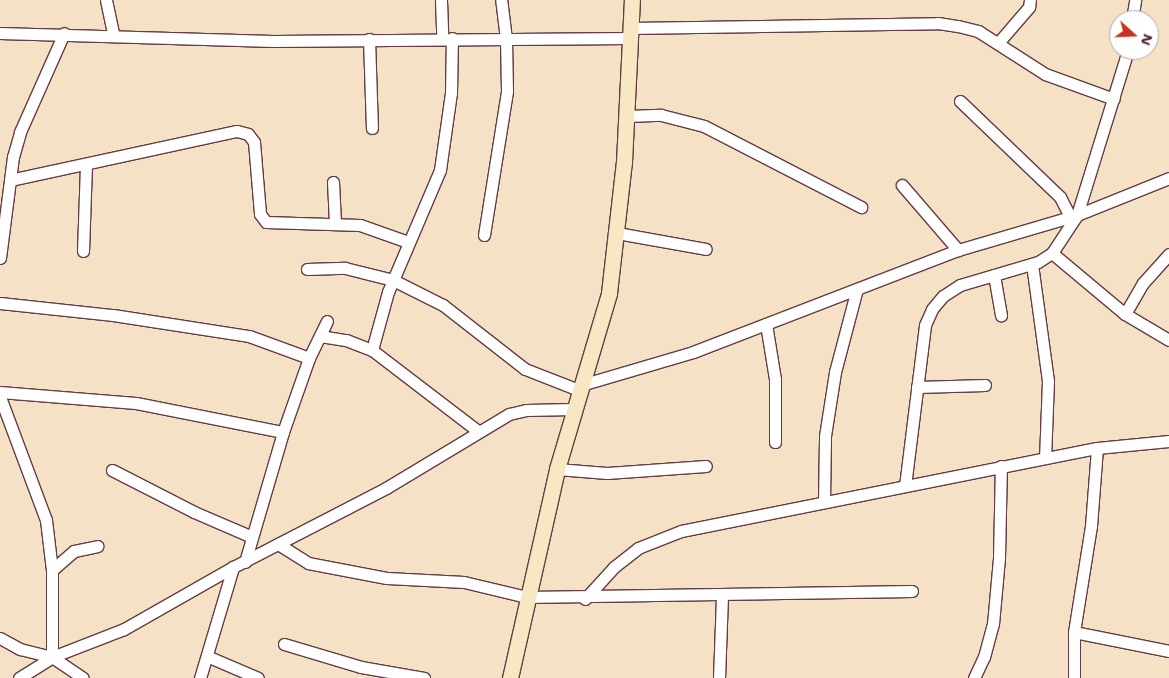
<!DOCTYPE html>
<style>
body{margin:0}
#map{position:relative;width:1169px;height:678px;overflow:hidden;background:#f4e1c6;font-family:"Shantell Sans",sans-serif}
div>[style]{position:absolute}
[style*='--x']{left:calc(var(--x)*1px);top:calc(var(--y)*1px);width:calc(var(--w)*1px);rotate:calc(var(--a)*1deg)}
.roads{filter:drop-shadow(1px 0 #643c42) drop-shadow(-1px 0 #643c42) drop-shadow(0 1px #643c42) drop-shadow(0 -1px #643c42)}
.street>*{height:11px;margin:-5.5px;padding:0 5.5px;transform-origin:5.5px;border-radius:5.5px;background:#fff}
.secondary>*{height:15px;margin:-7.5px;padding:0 7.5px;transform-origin:7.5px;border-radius:7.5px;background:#f7e8c3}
span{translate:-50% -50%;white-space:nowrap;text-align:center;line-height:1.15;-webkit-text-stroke:4px #fff;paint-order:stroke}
.north{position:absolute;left:1109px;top:10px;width:50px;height:50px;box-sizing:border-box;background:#fff;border:1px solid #b7a5aa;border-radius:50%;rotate:110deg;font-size:14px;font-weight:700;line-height:20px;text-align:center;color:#4a1f2b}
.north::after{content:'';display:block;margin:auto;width:18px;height:22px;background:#c8321e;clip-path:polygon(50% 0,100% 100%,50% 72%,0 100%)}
</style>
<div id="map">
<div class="roads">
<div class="street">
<div style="--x:106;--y:0;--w:35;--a:78"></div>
<div style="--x:441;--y:0;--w:38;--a:88"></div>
<div style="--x:1132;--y:20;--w:20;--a:-81"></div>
<div style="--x:630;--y:28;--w:308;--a:-0.9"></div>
<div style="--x:938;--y:23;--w:20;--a:9"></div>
<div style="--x:958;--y:26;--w:21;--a:14"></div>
<div style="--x:978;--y:31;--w:80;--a:32.7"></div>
<div style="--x:1045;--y:74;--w:73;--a:19.9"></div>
<div style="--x:0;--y:33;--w:273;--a:1.7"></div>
<div style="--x:273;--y:41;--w:357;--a:-0.5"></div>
<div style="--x:369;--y:39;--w:89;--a:88.1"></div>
<div style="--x:998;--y:43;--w:48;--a:-49.3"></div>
<div style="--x:1029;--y:7;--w:7;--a:-82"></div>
<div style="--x:960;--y:101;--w:139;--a:43.8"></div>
<div style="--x:1060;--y:197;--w:22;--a:63"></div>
<div style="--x:627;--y:116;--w:34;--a:-2"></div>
<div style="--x:661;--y:115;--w:44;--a:14.3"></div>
<div style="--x:704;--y:126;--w:177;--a:27.3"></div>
<div style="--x:10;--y:180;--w:232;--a:-12.2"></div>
<div style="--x:237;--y:131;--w:11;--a:15"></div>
<div style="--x:248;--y:134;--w:10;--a:53"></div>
<div style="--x:254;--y:142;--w:72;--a:85.2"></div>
<div style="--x:260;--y:214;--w:10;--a:53"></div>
<div style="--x:266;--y:222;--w:94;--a:1.8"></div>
<div style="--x:360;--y:225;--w:51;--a:19.5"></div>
<div style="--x:333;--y:182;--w:41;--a:87.2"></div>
<div style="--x:902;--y:185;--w:86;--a:49.3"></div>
<div style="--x:617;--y:233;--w:90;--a:10.2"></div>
<div style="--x:484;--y:235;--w:146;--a:-80.9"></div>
<div style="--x:507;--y:91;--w:52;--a:-91.1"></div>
<div style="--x:506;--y:39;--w:39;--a:-97"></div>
<div style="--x:83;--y:251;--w:86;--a:-88"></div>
<div style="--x:1052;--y:253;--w:95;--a:39.9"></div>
<div style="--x:1125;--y:314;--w:51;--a:30.6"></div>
<div style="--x:0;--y:258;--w:102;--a:-82.7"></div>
<div style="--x:13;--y:157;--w:26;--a:-74"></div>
<div style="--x:20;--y:132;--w:108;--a:-66"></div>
<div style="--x:1032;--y:264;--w:118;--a:82.2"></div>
<div style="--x:1048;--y:381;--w:77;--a:92.2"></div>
<div style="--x:307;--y:269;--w:38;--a:-2"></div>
<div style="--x:345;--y:268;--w:49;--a:14"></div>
<div style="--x:393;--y:280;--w:56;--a:26.6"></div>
<div style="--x:443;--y:305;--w:104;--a:38"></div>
<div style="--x:525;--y:369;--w:58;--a:21.3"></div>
<div style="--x:994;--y:275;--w:41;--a:80.1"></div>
<div style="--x:0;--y:303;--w:114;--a:6.1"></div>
<div style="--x:113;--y:315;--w:138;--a:8.8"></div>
<div style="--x:249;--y:336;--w:64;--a:20.1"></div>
<div style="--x:1125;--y:314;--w:36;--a:-60"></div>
<div style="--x:1143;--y:283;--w:39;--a:-48"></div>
<div style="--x:766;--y:324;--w:56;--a:80.7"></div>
<div style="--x:775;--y:379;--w:63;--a:90"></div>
<div style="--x:320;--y:336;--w:26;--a:9"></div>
<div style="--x:346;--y:340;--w:28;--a:21"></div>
<div style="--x:372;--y:350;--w:133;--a:37.4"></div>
<div style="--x:372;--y:350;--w:60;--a:-74.6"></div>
<div style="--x:388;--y:292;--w:133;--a:-66.9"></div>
<div style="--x:440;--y:170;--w:78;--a:-81.9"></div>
<div style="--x:451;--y:93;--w:55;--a:-89"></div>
<div style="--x:581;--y:385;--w:117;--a:-16.4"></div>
<div style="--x:693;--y:352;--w:284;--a:-21.1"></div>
<div style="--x:958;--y:250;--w:124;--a:-16.4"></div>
<div style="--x:1077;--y:215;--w:99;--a:-21.9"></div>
<div style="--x:917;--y:387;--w:68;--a:-1.7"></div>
<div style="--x:0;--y:392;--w:136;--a:4.6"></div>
<div style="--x:136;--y:403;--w:150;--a:11.2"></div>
<div style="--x:0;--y:397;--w:131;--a:69.5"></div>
<div style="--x:46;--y:520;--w:50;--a:83.2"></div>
<div style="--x:52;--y:570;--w:87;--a:90"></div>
<div style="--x:557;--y:469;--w:50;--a:4.6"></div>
<div style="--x:607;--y:473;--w:99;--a:-4"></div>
<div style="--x:112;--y:470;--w:92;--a:27.1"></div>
<div style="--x:194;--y:512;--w:63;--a:23.3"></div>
<div style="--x:905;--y:486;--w:162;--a:-82.9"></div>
<div style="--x:925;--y:325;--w:17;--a:-66"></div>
<div style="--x:932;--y:309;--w:17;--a:-50"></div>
<div style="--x:943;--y:296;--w:20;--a:-33"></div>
<div style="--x:960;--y:285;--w:81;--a:-16.4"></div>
<div style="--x:1038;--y:262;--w:17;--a:-33"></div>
<div style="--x:1052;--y:253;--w:45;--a:-56.7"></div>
<div style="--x:1077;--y:215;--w:173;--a:-72.8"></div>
<div style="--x:824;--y:502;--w:66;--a:-89.1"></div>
<div style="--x:825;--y:436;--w:65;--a:-81.1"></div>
<div style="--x:835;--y:372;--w:86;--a:-75.2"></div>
<div style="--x:278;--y:544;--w:36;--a:32"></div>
<div style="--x:308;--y:563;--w:80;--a:10.8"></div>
<div style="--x:387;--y:578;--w:77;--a:3"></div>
<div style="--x:464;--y:582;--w:65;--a:13.4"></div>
<div style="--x:527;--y:597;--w:385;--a:-0.9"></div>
<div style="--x:245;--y:562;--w:135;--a:-73.7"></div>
<div style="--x:283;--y:432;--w:78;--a:-70.6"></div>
<div style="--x:309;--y:358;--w:41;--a:-64.1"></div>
<div style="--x:52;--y:570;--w:29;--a:-41"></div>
<div style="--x:74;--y:551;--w:24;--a:-12"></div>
<div style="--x:585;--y:599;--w:43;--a:-47.8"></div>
<div style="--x:614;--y:567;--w:31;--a:-38"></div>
<div style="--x:638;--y:548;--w:46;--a:-21.6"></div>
<div style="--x:681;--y:531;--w:424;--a:-11.3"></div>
<div style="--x:1097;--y:448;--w:72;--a:-5.6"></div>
<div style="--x:1074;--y:632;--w:97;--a:11.3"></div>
<div style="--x:0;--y:638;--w:23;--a:29"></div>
<div style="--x:20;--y:649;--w:33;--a:14"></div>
<div style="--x:52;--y:657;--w:37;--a:34"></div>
<div style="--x:284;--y:644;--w:80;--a:16.6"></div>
<div style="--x:361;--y:667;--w:64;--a:9.9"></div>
<div style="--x:209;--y:657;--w:53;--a:23.2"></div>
<div style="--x:19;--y:678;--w:39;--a:-32"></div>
<div style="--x:52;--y:657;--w:77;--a:-21.3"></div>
<div style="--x:124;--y:629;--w:125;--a:-29.6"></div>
<div style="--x:233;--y:567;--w:172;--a:-27.3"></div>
<div style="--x:386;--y:488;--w:144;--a:-31"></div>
<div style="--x:509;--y:414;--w:17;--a:-13"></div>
<div style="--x:526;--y:410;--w:47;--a:-1.2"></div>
<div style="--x:200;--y:678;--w:116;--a:-73.4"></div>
<div style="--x:719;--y:678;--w:83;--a:-87.9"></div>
<div style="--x:974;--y:678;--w:23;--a:-65"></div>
<div style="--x:984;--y:657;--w:34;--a:-75"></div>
<div style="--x:993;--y:624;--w:66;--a:-84.8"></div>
<div style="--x:999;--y:558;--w:92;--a:-88.8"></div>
<div style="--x:1074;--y:678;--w:46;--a:-90"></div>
<div style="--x:1074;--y:632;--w:107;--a:-80.9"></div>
<div style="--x:1091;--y:526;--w:78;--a:-85.6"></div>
</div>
<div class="secondary">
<div style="--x:510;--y:678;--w:214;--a:-77.3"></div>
<div style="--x:557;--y:469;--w:184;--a:-73.5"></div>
<div style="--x:609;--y:293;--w:132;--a:-83.5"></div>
<div style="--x:624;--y:162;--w:162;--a:-87.2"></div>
</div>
</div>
<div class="north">N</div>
</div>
